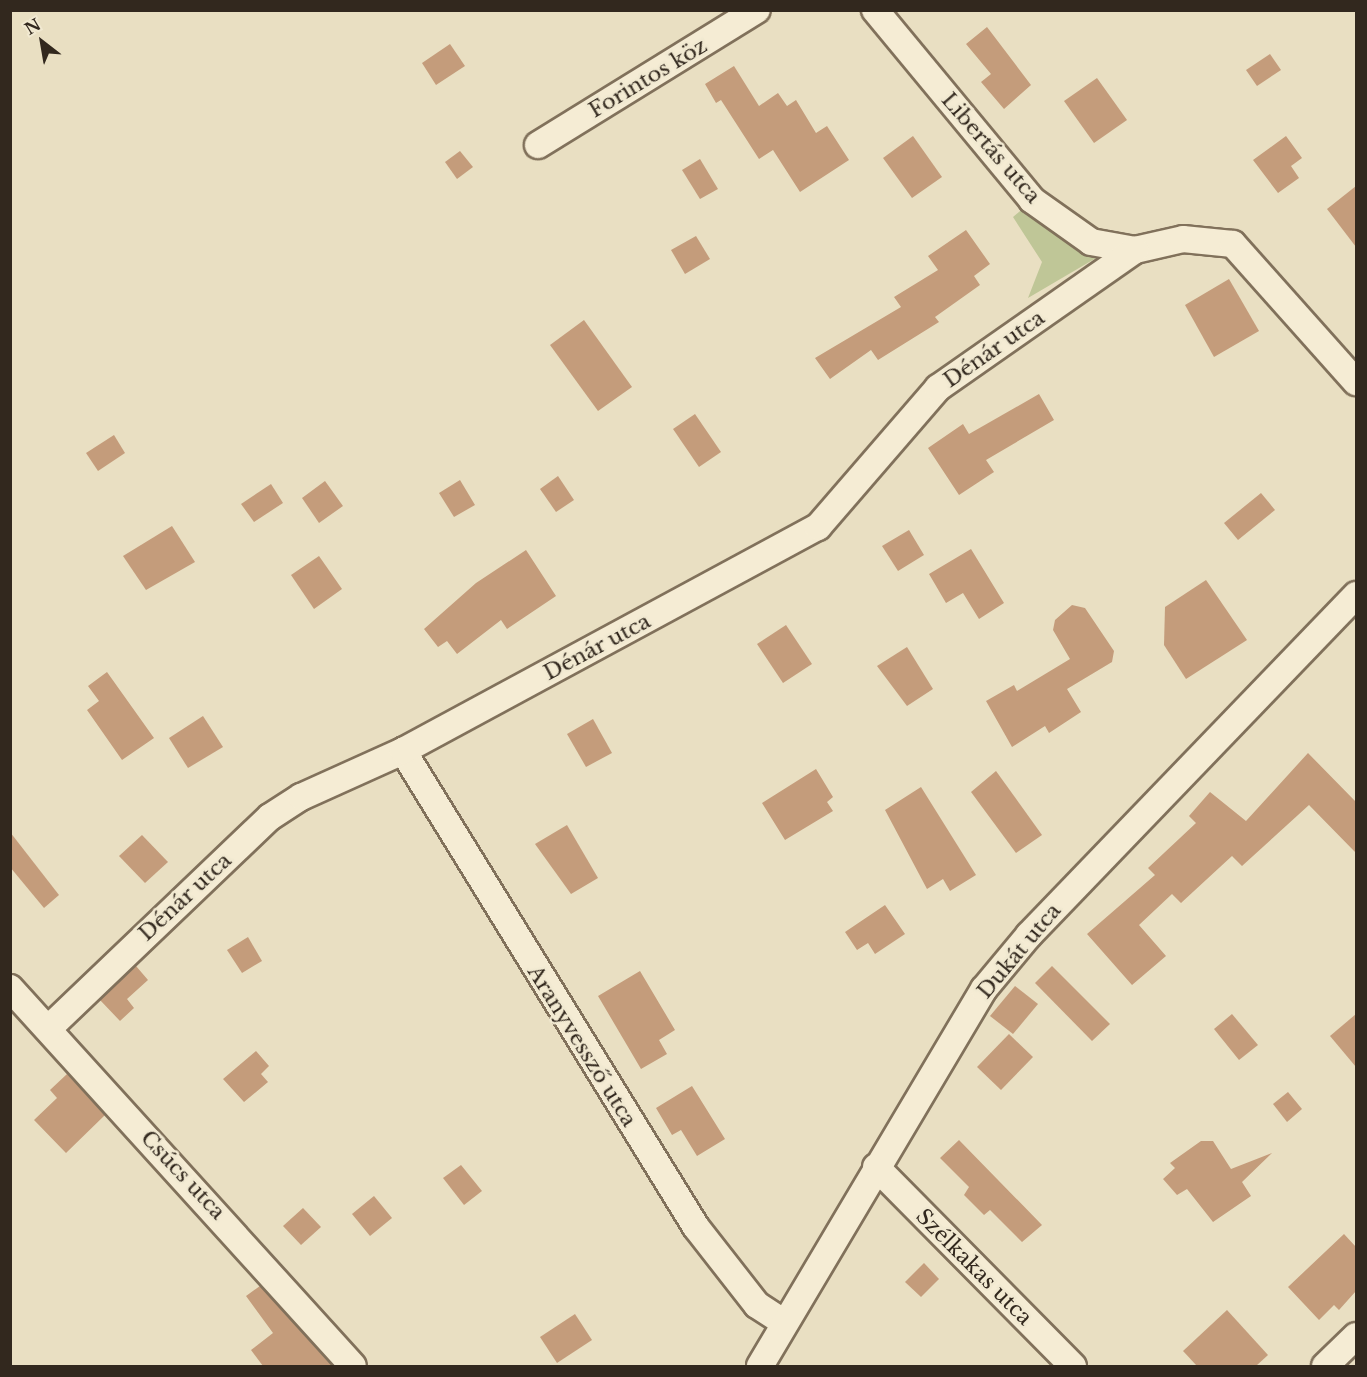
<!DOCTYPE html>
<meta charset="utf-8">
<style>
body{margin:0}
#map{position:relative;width:1367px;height:1377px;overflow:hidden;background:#e9dfc2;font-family:"Libre Baskerville",serif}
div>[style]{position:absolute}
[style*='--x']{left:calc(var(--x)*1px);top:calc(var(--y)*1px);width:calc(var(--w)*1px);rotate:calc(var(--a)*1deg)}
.green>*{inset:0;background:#bfc697}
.building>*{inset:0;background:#c49c7b}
.roads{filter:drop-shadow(2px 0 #81715b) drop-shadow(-2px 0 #81715b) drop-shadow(0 2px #81715b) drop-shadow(0 -2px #81715b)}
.street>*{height:26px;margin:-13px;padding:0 13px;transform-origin:13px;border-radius:13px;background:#f5ecd4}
span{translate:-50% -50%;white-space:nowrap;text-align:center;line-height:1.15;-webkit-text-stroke:5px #f1e9d1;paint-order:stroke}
.street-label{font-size:21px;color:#32281e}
.frame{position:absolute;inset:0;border:12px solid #32281e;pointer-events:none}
.north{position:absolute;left:12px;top:12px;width:60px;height:60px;-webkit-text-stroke:4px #f1e9d1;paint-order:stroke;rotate:329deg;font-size:16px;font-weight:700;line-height:24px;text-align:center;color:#32281e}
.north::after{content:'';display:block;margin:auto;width:21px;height:27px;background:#32281e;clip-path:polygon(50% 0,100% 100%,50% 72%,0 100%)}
</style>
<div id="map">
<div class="green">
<div style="clip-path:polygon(1026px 206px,1108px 251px,1028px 298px,1042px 262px,1013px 217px)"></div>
</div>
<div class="building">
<div style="clip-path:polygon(987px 27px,1031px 85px,1004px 109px,981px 82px,991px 74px,966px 44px)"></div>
<div style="clip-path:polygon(450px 44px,465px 66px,436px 85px,422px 63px)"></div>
<div style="clip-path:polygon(1270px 54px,1281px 70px,1257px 86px,1246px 70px)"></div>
<div style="clip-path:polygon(734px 66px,759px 106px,778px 93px,787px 106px,796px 100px,816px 133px,827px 126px,849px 160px,800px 192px,773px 150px,759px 159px,721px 100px,716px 103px,705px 84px)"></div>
<div style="clip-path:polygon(1097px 78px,1127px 120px,1094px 143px,1064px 101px)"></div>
<div style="clip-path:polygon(913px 136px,942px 177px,912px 198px,883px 158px)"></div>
<div style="clip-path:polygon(1286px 136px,1302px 158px,1291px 166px,1299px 178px,1278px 193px,1253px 160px)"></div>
<div style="clip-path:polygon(460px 151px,473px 167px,457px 179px,445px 162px)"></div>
<div style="clip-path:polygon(700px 159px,718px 189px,700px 199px,682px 170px)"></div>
<div style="clip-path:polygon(1356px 186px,1356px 247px,1327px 209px)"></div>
<div style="clip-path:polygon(966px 230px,990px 264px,974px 276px,980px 285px,935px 317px,939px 322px,878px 360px,871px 350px,830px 379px,815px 358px,901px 307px,894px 297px,938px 270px,928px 256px)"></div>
<div style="clip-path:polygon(696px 236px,710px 259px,685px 274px,671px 250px)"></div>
<div style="clip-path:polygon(1229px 279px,1259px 331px,1214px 357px,1185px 305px)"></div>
<div style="clip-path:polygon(584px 320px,632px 387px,598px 411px,550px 345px)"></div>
<div style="clip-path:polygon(1039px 394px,1054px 420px,986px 460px,994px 472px,959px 495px,928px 448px,963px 424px,969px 434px)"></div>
<div style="clip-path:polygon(695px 414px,721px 452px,699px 467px,673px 429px)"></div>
<div style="clip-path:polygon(114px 435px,125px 453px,98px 471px,86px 453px)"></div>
<div style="clip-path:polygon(558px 476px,574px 500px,556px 512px,540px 489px)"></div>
<div style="clip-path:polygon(460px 480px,475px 505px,454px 517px,439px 493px)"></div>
<div style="clip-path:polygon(325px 481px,343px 506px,319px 523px,302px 498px)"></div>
<div style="clip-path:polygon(271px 484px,283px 503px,254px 522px,241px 504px)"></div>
<div style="clip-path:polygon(1261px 493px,1275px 510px,1238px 540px,1224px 523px)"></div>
<div style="clip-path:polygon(172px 526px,195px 562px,146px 590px,123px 556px)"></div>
<div style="clip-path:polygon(909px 530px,924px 555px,898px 571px,882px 546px)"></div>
<div style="clip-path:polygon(971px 549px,1004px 603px,979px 619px,963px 593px,946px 603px,929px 574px)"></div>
<div style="clip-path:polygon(526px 550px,556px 596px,507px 629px,501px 620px,457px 654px,447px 641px,438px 647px,424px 629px,476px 583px)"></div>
<div style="clip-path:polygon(319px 556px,342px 589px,314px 609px,291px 575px)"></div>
<div style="clip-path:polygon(1206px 580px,1247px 640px,1186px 679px,1164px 645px,1165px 607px)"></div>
<div style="clip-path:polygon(1072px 605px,1085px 608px,1114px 651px,1112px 662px,1067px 689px,1081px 712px,1049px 733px,1045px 726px,1012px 747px,986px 701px,1014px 685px,1017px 691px,1070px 659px,1053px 630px,1055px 620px)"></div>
<div style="clip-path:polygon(786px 625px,812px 664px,783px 683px,757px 644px)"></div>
<div style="clip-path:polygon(907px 647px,933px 689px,907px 706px,877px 666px)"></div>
<div style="clip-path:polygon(107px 672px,154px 738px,122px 760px,87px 710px,99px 701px,88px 686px)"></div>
<div style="clip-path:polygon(203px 716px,223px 747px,188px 768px,169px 738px)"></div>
<div style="clip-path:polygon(593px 719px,612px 753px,586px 767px,567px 734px)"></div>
<div style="clip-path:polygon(1308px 753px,1356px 802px,1356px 853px,1309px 805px,1242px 866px,1232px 856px,1181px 903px,1172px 894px,1139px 925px,1166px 956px,1132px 985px,1087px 934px,1155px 875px,1148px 868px,1196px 823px,1189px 816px,1210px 792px,1246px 821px)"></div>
<div style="clip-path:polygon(816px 769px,833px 797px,827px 802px,833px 811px,785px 840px,762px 803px)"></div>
<div style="clip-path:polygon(996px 771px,1042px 835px,1016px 853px,971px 792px)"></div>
<div style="clip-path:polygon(921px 787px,976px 875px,950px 891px,943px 879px,927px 889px,885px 810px)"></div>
<div style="clip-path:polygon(567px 825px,598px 878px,571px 894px,535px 844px)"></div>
<div style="clip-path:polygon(10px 832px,59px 895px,44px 908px,10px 867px)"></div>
<div style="clip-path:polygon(142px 835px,168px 862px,145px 883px,119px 856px)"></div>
<div style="clip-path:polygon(885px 905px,905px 934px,875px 954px,868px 943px,857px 950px,845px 932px)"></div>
<div style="clip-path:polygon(248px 937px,262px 961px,242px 973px,227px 950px)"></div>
<div style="clip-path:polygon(136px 966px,148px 980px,127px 999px,134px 1008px,120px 1021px,100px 1000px)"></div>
<div style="clip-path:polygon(1052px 966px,1110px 1024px,1092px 1041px,1035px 983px)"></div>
<div style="clip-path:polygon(640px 971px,675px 1030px,659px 1040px,667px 1054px,641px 1069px,598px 996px)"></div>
<div style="clip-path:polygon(1015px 986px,1038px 1004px,1013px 1034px,990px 1016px)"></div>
<div style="clip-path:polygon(1232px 1014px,1258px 1045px,1239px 1060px,1214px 1029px)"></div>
<div style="clip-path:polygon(1356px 1014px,1356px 1067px,1330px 1036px)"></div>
<div style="clip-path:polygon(1009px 1034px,1033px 1057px,1001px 1090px,977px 1067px)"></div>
<div style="clip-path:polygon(256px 1051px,269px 1066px,261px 1074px,268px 1082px,244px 1102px,223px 1079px)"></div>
<div style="clip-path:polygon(67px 1074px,105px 1115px,66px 1153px,34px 1120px,57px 1098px,50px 1090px)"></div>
<div style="clip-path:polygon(692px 1086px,725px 1139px,697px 1156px,681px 1130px,672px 1135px,656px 1108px)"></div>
<div style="clip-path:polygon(1288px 1092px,1302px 1109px,1287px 1122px,1273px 1104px)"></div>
<div style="clip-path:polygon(959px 1140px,1042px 1225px,1022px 1242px,990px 1210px,984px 1215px,964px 1195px,969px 1187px,940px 1158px)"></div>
<div style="clip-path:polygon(1201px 1141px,1213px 1141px,1231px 1169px,1272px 1153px,1242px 1182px,1251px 1196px,1213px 1222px,1187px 1189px,1177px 1195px,1163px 1179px,1175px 1168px,1170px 1163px)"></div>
<div style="clip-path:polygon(461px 1165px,482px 1191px,464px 1205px,443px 1178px)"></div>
<div style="clip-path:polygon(374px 1196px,392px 1218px,370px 1236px,352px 1214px)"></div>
<div style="clip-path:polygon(303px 1208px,321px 1227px,301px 1245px,283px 1226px)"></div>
<div style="clip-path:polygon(1344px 1234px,1356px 1247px,1356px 1291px,1339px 1310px,1334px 1305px,1319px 1320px,1288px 1287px)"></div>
<div style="clip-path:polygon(924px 1263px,939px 1279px,921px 1297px,905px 1282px)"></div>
<div style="clip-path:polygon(260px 1286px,333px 1366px,263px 1366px,251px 1350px,273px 1333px,246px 1296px)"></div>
<div style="clip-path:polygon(1227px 1310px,1268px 1355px,1256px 1366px,1197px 1366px,1183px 1351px)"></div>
<div style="clip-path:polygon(575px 1314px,592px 1340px,557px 1363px,540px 1337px)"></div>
</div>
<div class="roads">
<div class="street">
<div style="--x:875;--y:10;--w:246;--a:50.4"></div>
<div style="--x:1032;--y:200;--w:72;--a:35.4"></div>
<div style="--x:1091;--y:242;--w:45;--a:10.3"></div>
<div style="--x:1135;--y:250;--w:49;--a:-12.9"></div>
<div style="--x:1183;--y:239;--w:50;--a:5.7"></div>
<div style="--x:1233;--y:244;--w:185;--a:48.3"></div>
<div style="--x:538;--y:145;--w:257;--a:-31.7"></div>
<div style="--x:403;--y:751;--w:559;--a:58.39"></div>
<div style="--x:696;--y:1227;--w:99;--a:52"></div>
<div style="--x:757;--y:1305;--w:31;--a:33"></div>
<div style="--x:10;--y:988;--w:510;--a:47.78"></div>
<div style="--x:48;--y:1029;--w:307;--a:-43.7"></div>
<div style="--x:270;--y:817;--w:37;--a:-33"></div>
<div style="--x:301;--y:797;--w:112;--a:-24.3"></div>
<div style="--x:403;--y:751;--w:472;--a:-28.4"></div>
<div style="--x:818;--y:527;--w:184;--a:-49.2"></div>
<div style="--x:938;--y:388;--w:241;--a:-35"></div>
<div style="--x:876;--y:1167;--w:280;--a:45.3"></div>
<div style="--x:760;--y:1366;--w:439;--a:-59.3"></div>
<div style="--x:984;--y:989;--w:70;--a:-50.2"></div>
<div style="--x:1029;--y:935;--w:472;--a:-46.1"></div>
<div style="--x:1325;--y:1366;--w:43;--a:-44.1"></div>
</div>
</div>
<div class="street-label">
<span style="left:648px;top:78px;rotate:-31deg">Forintos köz</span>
<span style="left:991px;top:148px;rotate:49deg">Libertás utca</span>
<span style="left:994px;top:349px;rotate:-35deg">Dénár utca</span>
<span style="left:597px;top:647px;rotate:-28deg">Dénár utca</span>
<span style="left:185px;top:897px;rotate:-43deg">Dénár utca</span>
<span style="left:1019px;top:951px;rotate:-50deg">Dukát utca</span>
<span style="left:582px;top:1046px;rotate:58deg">Aranyvessző utca</span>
<span style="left:183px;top:1175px;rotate:47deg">Csúcs utca</span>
<span style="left:974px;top:1267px;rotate:45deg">Szélkakas utca</span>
</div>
<div class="frame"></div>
<div class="north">N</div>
</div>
